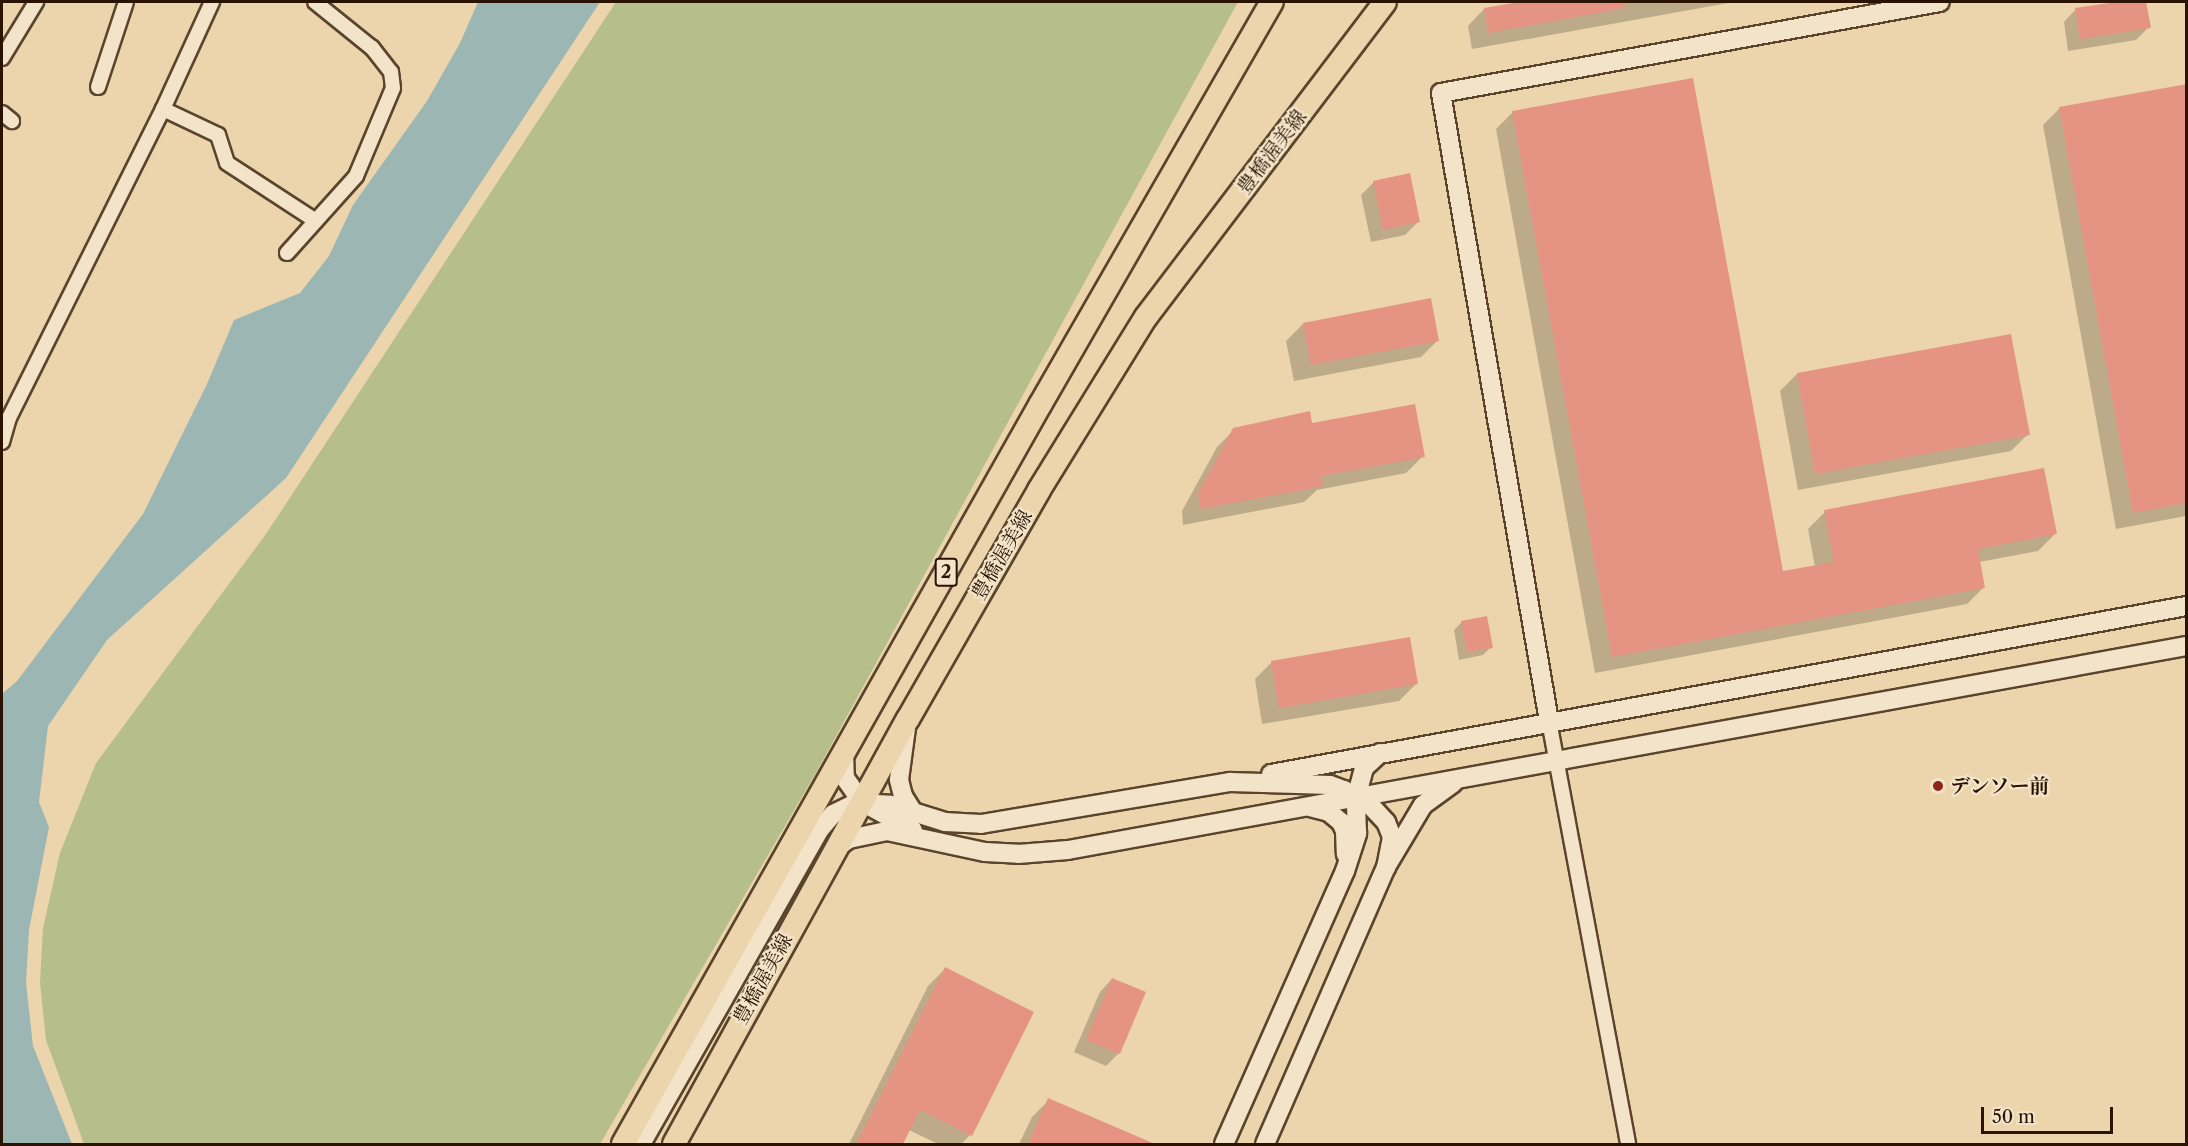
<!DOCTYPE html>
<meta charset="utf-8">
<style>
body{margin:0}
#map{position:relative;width:2188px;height:1146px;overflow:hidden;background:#ecd5ac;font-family:"Libre Caslon Text","Noto Serif JP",serif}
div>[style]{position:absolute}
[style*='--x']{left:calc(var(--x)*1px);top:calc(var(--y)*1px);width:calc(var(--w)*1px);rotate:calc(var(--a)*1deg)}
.green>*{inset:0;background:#b6be8b}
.water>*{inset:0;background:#9cb6b3}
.shadow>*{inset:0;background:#0003}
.building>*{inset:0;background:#e59483}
.roads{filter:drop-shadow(2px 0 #5a442c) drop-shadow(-2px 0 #5a442c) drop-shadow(0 2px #5a442c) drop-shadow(0 -2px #5a442c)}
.minor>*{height:14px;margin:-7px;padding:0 7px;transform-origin:7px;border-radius:7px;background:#f3e4c9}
.tertiary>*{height:18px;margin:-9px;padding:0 9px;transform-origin:9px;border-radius:9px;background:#f3e4c9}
.primary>*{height:22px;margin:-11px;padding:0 11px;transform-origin:11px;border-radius:11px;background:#ecd5ac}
.dots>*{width:16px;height:16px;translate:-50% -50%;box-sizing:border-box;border:3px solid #f3e4c9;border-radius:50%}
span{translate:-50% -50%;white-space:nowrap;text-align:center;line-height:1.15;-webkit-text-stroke:4.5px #f3e4c9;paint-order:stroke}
.shield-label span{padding:2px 4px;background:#f3e4c9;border:2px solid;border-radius:4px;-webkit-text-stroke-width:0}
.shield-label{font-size:18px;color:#2a1302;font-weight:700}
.street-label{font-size:20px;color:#2a1302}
.poi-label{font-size:20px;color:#2a1302;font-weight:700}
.left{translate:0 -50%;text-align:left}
.frame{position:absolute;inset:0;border:3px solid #2a1302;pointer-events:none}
.scale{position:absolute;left:1981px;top:1107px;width:132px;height:27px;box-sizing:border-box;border:3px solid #2a1302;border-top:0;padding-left:8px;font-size:18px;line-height:21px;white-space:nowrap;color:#2a1302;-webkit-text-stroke:4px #f3e4c9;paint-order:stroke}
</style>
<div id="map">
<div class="green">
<div style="clip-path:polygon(616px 2px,1238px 2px,817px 771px,600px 1144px,84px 1144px,46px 1040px,40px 983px,43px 928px,60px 853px,96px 763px,266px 534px)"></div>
</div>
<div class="water">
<div style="clip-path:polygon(478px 2px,600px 2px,286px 478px,107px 640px,48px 726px,39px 802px,49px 827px,29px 930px,26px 983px,33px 1046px,72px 1144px,2px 1144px,2px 694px,17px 681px,143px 514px,207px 384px,234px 320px,300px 293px,329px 256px,353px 205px,427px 101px,460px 43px)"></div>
</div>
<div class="shadow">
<div style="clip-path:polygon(1523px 2px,1734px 2px,1472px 49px,1468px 26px,1484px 9px)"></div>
<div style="clip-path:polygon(2125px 2px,2145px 2px,2149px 27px,2136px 40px,2068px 51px,2064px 22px,2076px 9px)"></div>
<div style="clip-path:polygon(2186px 85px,2186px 516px,2116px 529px,2043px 125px,2060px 108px)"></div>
<div style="clip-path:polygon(1513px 112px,1782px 573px,1815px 567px,1808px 529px,1825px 512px,2055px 534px,2038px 551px,1979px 562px,1984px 587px,1967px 604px,1595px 673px,1496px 129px)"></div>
<div style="clip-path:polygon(1374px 182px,1418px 222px,1405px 235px,1371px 242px,1361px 195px)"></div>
<div style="clip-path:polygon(1303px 324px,1438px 340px,1421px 357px,1294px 381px,1286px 341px)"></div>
<div style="clip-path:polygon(1797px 374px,2028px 434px,2011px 451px,1798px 490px,1780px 391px)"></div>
<div style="clip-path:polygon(1234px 430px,1423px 456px,1406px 473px,1317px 490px,1304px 502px,1183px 525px,1182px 511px,1217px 447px)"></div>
<div style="clip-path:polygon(1462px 622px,1491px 647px,1483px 655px,1459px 660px,1454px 630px)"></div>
<div style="clip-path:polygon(1272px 662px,1416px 684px,1399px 701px,1262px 724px,1255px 679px)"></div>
<div style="clip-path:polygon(945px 969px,970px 1135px,961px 1144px,938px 1144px,909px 1130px,901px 1144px,849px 1144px,928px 986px)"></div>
<div style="clip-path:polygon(1112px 979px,1119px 1053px,1106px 1066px,1074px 1052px,1100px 992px)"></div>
<div style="clip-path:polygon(1049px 1100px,1151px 1144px,1019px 1144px,1032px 1117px)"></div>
</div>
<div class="building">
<div style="clip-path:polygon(1519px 2px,1624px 2px,1625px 8px,1488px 33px,1484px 8px)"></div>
<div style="clip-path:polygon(2116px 2px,2146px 2px,2151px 28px,2080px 39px,2075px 8px)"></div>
<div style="clip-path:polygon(1693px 78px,1783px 571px,1834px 562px,1824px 510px,2044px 468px,2057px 534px,1978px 549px,1985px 588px,1612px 657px,1512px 111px)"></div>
<div style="clip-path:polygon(2187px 84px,2187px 503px,2133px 513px,2059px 107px)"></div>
<div style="clip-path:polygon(1410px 173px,1420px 222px,1383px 230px,1373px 181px)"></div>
<div style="clip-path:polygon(1431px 298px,1439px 341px,1311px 365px,1303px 323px)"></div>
<div style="clip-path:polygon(2011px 334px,2030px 435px,1815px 474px,1797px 373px)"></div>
<div style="clip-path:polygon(1415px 404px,1425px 457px,1321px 476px,1323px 486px,1200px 509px,1198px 493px,1233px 428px,1310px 411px,1312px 423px)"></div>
<div style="clip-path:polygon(1487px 616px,1493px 648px,1467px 652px,1461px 621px)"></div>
<div style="clip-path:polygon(1410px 637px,1418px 684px,1279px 708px,1271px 661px)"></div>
<div style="clip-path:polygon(945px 967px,1034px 1012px,972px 1136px,920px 1110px,903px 1144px,856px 1144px)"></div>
<div style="clip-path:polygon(1112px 978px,1146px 992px,1120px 1054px,1086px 1040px)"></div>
<div style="clip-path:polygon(1048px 1098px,1155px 1144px,1028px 1144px)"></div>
</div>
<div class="roads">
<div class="minor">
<div style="--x:2;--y:58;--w:66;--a:-58.7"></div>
<div style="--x:98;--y:87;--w:89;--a:-71.8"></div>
<div style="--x:163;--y:109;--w:61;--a:25.3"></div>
<div style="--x:218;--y:135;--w:29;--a:72"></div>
<div style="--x:227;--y:163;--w:106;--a:33.1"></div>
<div style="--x:2;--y:113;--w:13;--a:39"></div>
<div style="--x:287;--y:253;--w:103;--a:-48.1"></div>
<div style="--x:356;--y:176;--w:95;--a:-67.2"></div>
<div style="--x:393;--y:88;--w:16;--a:-97"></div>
<div style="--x:391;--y:72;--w:31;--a:-128"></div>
<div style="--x:372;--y:48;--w:73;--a:-141.1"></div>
<div style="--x:2;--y:442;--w:25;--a:-74"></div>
<div style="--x:9;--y:418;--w:345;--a:-63.5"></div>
<div style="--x:163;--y:109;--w:118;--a:-65.4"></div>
<div style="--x:1549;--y:721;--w:430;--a:79.4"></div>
</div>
<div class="tertiary">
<div style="--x:1549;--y:721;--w:637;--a:-99.76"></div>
<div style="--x:1441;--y:93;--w:507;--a:-10.34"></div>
<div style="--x:906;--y:728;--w:52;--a:97.7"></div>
<div style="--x:899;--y:780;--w:16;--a:76"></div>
<div style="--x:903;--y:796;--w:19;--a:58"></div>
<div style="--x:844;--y:753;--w:25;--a:88"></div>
<div style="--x:845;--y:778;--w:29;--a:55"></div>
<div style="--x:862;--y:802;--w:58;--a:28.8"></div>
<div style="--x:1271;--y:774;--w:930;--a:-10.4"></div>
<div style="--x:1310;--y:807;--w:20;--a:15"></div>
<div style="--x:1329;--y:812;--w:16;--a:40"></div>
<div style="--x:1341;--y:822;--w:10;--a:66"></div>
<div style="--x:1345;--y:831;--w:23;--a:88"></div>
<div style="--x:835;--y:849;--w:17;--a:-36"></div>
<div style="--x:849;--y:839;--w:39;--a:-12"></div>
<div style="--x:887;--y:831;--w:100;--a:12.1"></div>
<div style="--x:985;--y:852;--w:33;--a:3"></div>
<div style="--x:1018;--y:854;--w:50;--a:-4.6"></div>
<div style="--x:1068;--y:850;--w:1136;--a:-10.34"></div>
<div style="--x:641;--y:1144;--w:362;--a:-60.4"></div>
<div style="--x:820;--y:829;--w:20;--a:-49"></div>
<div style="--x:833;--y:814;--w:25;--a:-26"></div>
<div style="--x:856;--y:803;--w:35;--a:3"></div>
<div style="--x:891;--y:805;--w:57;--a:17.5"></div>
<div style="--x:945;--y:822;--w:36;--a:3"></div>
<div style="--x:981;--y:824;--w:253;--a:-9.6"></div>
<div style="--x:1230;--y:782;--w:100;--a:1.7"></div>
<div style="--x:1330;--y:785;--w:15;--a:20"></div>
<div style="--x:1344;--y:790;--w:31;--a:31"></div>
<div style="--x:1371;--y:806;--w:22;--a:47"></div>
<div style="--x:1386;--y:822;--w:16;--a:68"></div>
<div style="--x:1392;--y:837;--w:31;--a:101"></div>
<div style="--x:1224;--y:1144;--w:299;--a:-66.1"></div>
<div style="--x:1345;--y:871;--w:40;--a:-72"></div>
<div style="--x:1357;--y:833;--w:35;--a:-92"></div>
<div style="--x:1356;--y:798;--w:31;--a:-75"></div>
<div style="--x:1364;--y:768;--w:22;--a:-43"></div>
<div style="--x:1265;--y:1144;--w:302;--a:-66.4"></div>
<div style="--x:1386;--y:867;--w:72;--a:-59.2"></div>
<div style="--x:1423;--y:805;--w:37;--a:-36"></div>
</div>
<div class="primary">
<div style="--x:623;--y:1144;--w:849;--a:-60.57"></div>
<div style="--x:1040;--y:405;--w:465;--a:-60.1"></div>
<div style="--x:674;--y:1144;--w:485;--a:-61.2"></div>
<div style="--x:908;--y:719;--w:264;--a:-60.2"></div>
<div style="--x:1039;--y:490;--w:203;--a:-58.3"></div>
<div style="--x:1146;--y:317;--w:395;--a:-52.8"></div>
</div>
</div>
<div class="dots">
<div style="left:1938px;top:786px;background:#8f2418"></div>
</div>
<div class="shield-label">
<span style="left:946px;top:572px">2</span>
</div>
<div class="street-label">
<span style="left:1272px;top:152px;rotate:-53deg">豊橋渥美線</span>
<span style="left:1002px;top:555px;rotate:-60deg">豊橋渥美線</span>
<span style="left:763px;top:979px;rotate:-61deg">豊橋渥美線</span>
</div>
<div class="poi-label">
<span class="left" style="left:1950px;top:786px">デンソー前</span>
</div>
<div class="frame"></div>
<div class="scale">50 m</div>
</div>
